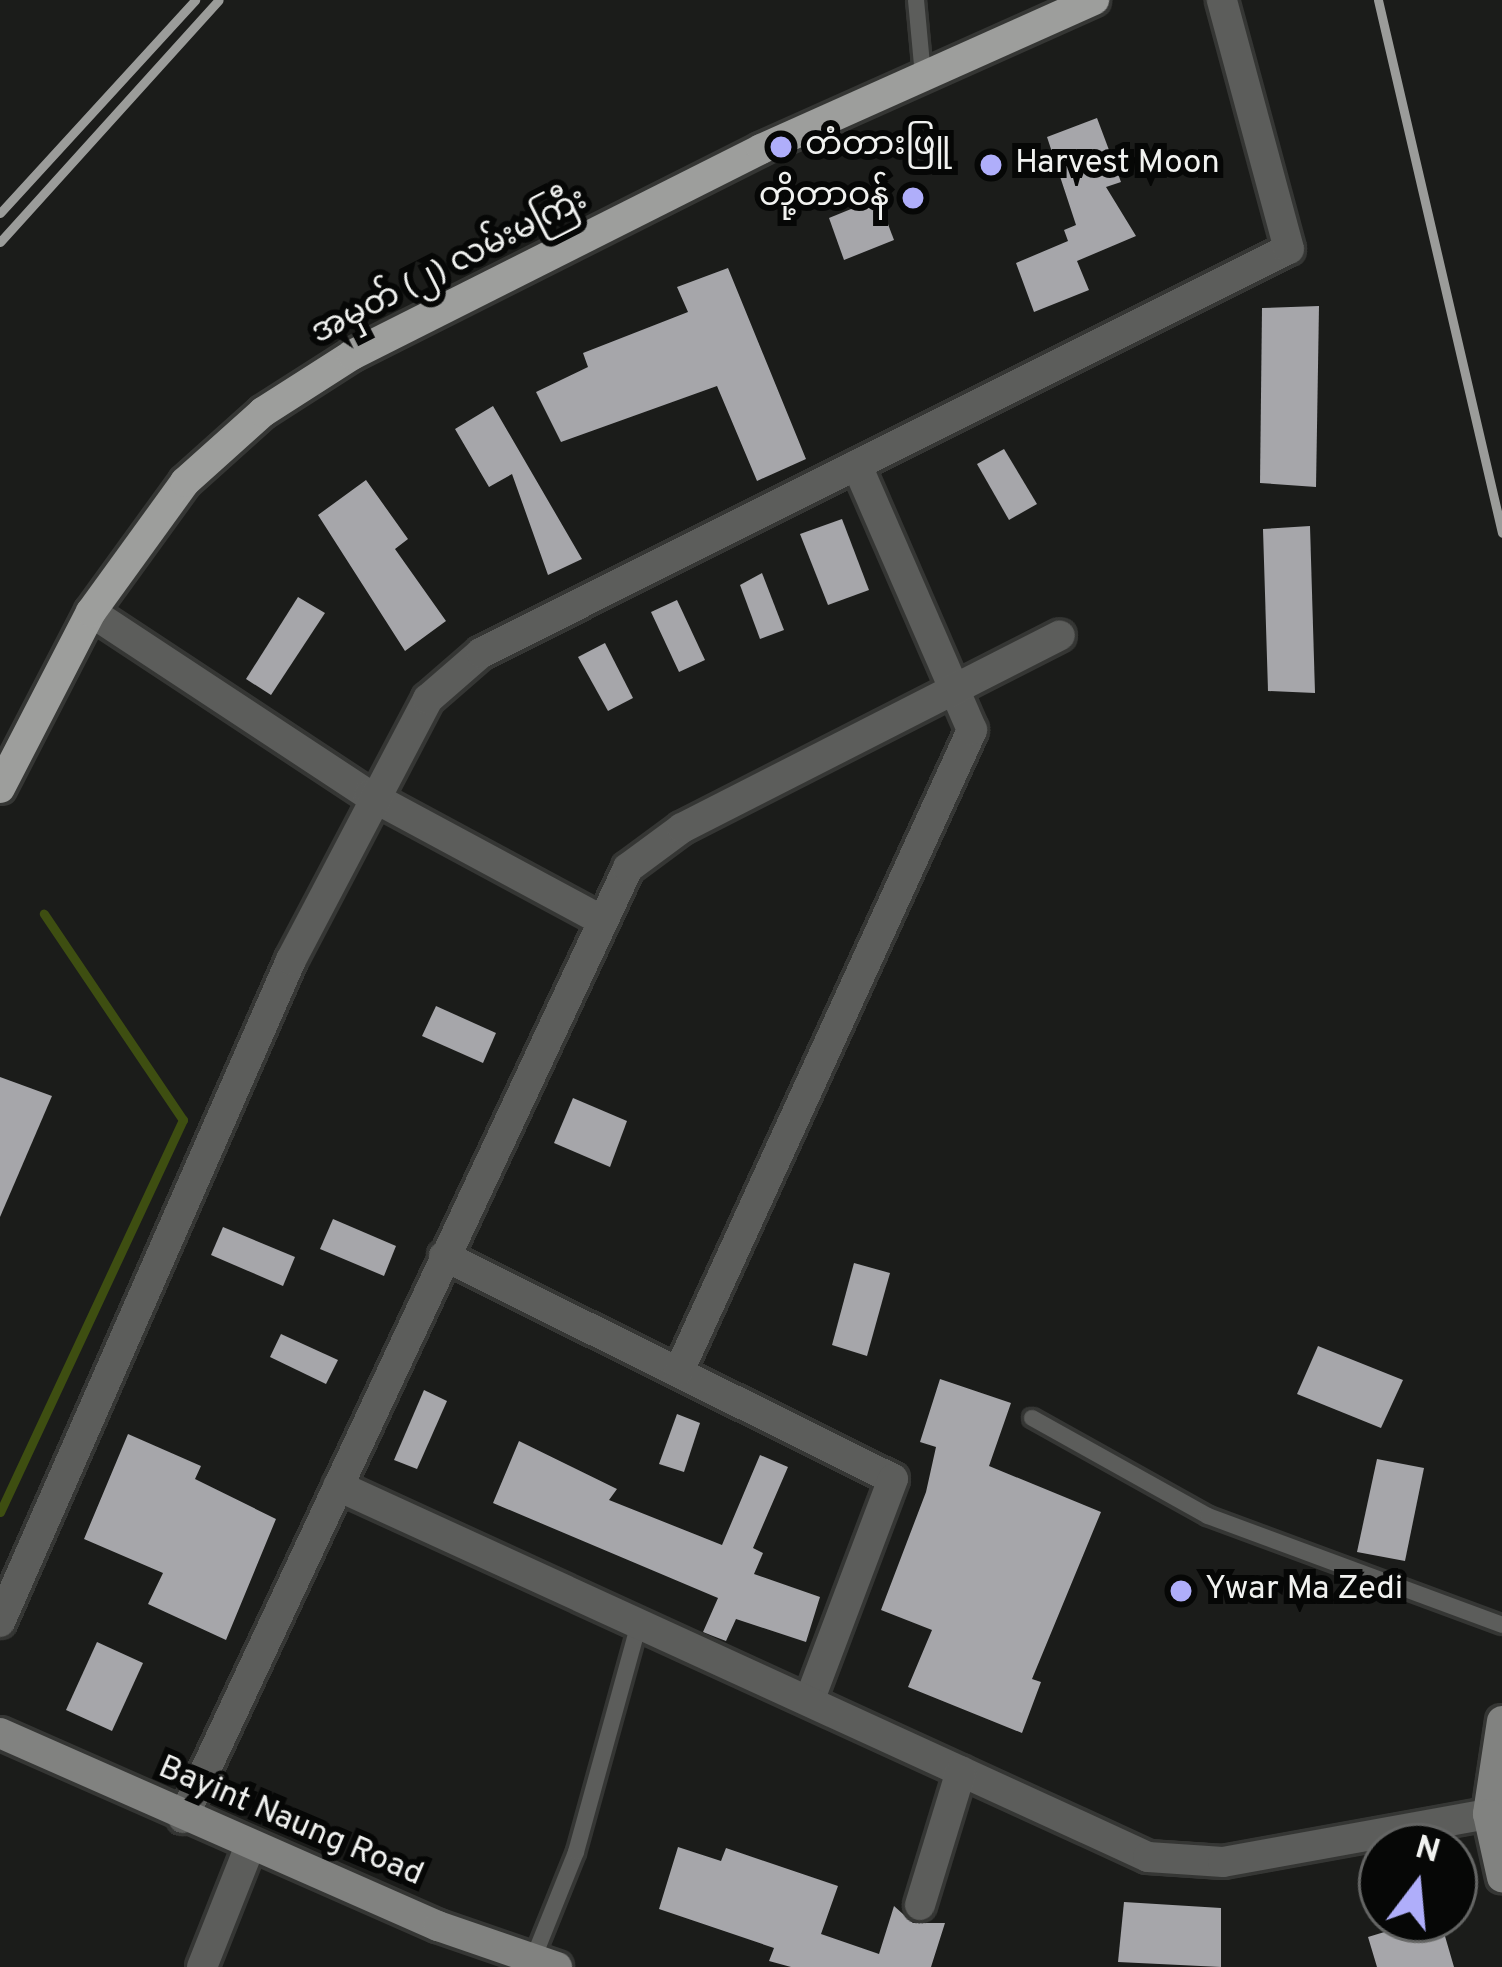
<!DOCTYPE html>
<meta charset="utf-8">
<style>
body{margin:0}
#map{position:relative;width:1502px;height:1967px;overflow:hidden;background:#1b1c1a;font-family:Overpass,"Noto Sans Myanmar",sans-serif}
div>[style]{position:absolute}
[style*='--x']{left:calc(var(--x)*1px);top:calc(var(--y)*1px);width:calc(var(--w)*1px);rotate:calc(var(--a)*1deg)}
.stream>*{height:9px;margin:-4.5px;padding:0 4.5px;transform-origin:4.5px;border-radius:4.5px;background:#3e4e11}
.building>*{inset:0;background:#a6a6aa}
.roads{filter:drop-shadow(3px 0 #353634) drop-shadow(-3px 0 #353634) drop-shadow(0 3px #353634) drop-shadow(0 -3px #353634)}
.lane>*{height:16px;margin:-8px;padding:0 8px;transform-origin:8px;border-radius:8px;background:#5c5d5b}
.street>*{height:30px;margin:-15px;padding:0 15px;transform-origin:15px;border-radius:15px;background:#5c5d5b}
.secondary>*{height:30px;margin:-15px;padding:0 15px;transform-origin:15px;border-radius:15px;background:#818280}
.primary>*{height:30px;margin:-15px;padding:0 15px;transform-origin:15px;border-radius:15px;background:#9d9e9c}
.rail>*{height:9px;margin:-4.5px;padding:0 4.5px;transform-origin:4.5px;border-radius:4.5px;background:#9b9c9a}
.dots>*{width:33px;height:33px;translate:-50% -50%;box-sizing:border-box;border:6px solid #060706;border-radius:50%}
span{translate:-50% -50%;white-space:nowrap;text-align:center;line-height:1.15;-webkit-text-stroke:12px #060706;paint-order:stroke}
.poi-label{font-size:33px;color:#f1f2f0}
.left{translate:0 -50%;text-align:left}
.right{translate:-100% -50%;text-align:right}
.street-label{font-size:33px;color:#f1f2f0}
.north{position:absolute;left:1358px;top:1823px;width:120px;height:120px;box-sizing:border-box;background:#060706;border:3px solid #646564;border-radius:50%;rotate:16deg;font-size:33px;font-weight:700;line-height:48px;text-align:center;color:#f1f2f0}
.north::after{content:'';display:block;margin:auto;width:42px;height:54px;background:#afaefa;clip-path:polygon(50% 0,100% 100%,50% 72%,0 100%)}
</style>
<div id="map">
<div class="stream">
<div style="--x:0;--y:1512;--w:433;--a:-65"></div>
<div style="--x:183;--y:1120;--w:249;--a:-124"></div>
</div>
<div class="building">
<div style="clip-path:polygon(1097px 118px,1121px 182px,1106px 187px,1136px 236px,1077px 261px,1089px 290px,1034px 312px,1016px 263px,1068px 241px,1064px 230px,1076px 225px,1047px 137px)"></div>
<div style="clip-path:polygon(878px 198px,894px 240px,844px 260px,829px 218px)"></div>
<div style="clip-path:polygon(728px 268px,806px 459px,757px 481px,717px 386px,561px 442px,536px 392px,588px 367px,583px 353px,688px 312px,677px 287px)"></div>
<div style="clip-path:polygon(1319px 306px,1316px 487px,1260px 483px,1262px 308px)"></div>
<div style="clip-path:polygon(493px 406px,582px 559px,548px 575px,512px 474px,489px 487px,455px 429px)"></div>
<div style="clip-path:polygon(1004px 449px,1037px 504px,1009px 520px,977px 464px)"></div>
<div style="clip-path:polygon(366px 480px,408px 539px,395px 549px,446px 621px,405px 651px,318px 515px)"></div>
<div style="clip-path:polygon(842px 519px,869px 590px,828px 605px,800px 534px)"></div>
<div style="clip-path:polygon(1310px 526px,1315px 693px,1268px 691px,1263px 529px)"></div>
<div style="clip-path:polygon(762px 573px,784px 630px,760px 639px,740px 585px)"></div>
<div style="clip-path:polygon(298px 597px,325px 613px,271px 695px,246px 679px)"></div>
<div style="clip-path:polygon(677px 600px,705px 660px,679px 672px,651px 612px)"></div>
<div style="clip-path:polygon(605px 643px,633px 698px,608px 711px,578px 657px)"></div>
<div style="clip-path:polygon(436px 1006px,496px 1033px,483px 1063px,422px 1036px)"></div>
<div style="clip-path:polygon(0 1077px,52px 1096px,0 1217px)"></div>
<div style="clip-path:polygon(573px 1098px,627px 1121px,610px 1167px,554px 1143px)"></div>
<div style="clip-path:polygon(333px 1219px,396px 1246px,384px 1276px,320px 1249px)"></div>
<div style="clip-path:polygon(223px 1227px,295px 1257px,283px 1286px,211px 1255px)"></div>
<div style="clip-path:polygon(854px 1263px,890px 1273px,867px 1356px,832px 1345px)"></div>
<div style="clip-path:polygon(281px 1334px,338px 1360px,326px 1384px,270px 1357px)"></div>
<div style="clip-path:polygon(1318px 1346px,1403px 1380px,1381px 1428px,1297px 1394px)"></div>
<div style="clip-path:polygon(940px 1379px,1011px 1403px,989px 1466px,1101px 1512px,1032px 1679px,1041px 1682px,1022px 1733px,908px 1687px,932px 1630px,881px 1610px,926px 1492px,936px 1447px,920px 1442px)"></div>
<div style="clip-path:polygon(424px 1390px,447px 1401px,417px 1469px,394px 1460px)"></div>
<div style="clip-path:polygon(677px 1414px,700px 1423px,684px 1472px,659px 1464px)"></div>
<div style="clip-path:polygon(128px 1434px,201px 1466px,195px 1479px,276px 1519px,226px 1640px,148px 1604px,163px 1573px,84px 1539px)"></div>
<div style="clip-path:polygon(519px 1441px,617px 1489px,609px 1500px,722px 1545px,760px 1455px,788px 1467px,753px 1548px,763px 1553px,754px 1574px,820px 1597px,806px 1642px,736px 1619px,726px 1641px,713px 1636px,703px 1632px,718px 1598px,493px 1503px)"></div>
<div style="clip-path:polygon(1377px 1459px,1424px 1468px,1405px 1561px,1357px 1552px)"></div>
<div style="clip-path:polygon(97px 1642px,143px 1663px,112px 1731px,66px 1710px)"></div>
<div style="clip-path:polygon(678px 1847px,721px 1861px,726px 1848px,838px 1886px,821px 1934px,879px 1954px,894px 1906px,913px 1923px,945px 1923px,931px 1967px,791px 1967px,769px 1961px,774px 1948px,659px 1909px)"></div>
<div style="clip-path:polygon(1124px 1902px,1221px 1908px,1221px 1967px,1118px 1962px)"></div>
<div style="clip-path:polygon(1388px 1919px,1440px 1919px,1454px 1967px,1377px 1967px,1368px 1937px,1391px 1930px)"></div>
</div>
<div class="roads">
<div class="lane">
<div style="--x:916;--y:0;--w:76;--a:84.7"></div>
<div style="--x:1032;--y:1418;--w:201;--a:29.1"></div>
<div style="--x:1208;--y:1516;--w:314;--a:20.3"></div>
<div style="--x:533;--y:1959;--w:115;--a:-68.1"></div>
<div style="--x:576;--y:1852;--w:238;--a:-74.6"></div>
</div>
<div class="street">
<div style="--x:91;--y:612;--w:333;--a:33.4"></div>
<div style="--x:369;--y:795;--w:261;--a:28.3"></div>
<div style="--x:444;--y:1256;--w:501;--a:26.41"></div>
<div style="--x:893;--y:1479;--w:237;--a:110.7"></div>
<div style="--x:679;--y:1371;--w:705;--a:-65.43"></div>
<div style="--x:972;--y:730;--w:289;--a:-113.5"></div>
<div style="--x:338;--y:1486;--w:891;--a:24.61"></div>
<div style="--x:1148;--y:1857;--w:75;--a:3.8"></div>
<div style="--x:1223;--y:1862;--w:269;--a:-10.3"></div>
<div style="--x:0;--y:1622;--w:723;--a:-66.27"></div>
<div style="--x:291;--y:960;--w:295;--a:-62.3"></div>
<div style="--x:428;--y:699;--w:70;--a:-41"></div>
<div style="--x:481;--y:653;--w:903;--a:-26.57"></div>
<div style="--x:1289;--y:249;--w:258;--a:-105.1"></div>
<div style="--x:183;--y:1818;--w:1049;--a:-64.9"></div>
<div style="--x:628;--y:868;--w:67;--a:-36.5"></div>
<div style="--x:682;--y:828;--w:424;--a:-27"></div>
<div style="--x:920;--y:1905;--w:140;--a:-73"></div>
<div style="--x:202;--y:1967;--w:130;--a:-68.4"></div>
</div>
<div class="secondary">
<div style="--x:1502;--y:1721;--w:94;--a:98.6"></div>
<div style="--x:1488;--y:1814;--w:65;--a:77.5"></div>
<div style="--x:0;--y:1733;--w:479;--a:23.8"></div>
<div style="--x:438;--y:1926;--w:126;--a:19"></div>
</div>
<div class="primary">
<div style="--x:0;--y:788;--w:198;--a:-62.7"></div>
<div style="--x:91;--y:612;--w:160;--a:-54.1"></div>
<div style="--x:185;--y:482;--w:105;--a:-41.9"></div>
<div style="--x:263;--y:412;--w:106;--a:-32.6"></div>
<div style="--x:352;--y:355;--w:458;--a:-26.7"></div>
<div style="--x:761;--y:149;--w:365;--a:-24.1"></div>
</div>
</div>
<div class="rail">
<div style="--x:1378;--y:0;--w:547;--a:76.9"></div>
<div style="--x:0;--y:213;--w:289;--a:-47.5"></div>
<div style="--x:0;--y:242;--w:326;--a:-47.9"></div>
</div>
<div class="dots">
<div style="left:781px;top:147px;background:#afaefa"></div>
<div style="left:991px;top:165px;background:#afaefa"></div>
<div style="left:913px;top:198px;background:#afaefa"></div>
<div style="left:1181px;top:1591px;background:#afaefa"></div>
</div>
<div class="poi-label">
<span class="left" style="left:805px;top:147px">တံတားဖြူ</span>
<span class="left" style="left:1015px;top:165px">Harvest Moon</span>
<span class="right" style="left:889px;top:198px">တို့တာဝန်</span>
<span class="left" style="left:1205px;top:1591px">Ywar Ma Zedi</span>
</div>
<div class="street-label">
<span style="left:450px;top:268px;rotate:-27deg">အမှတ် (၂) လမ်းမကြီး</span>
<span style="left:290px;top:1823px;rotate:23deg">Bayint Naung Road</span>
</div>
<div class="north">N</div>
</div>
